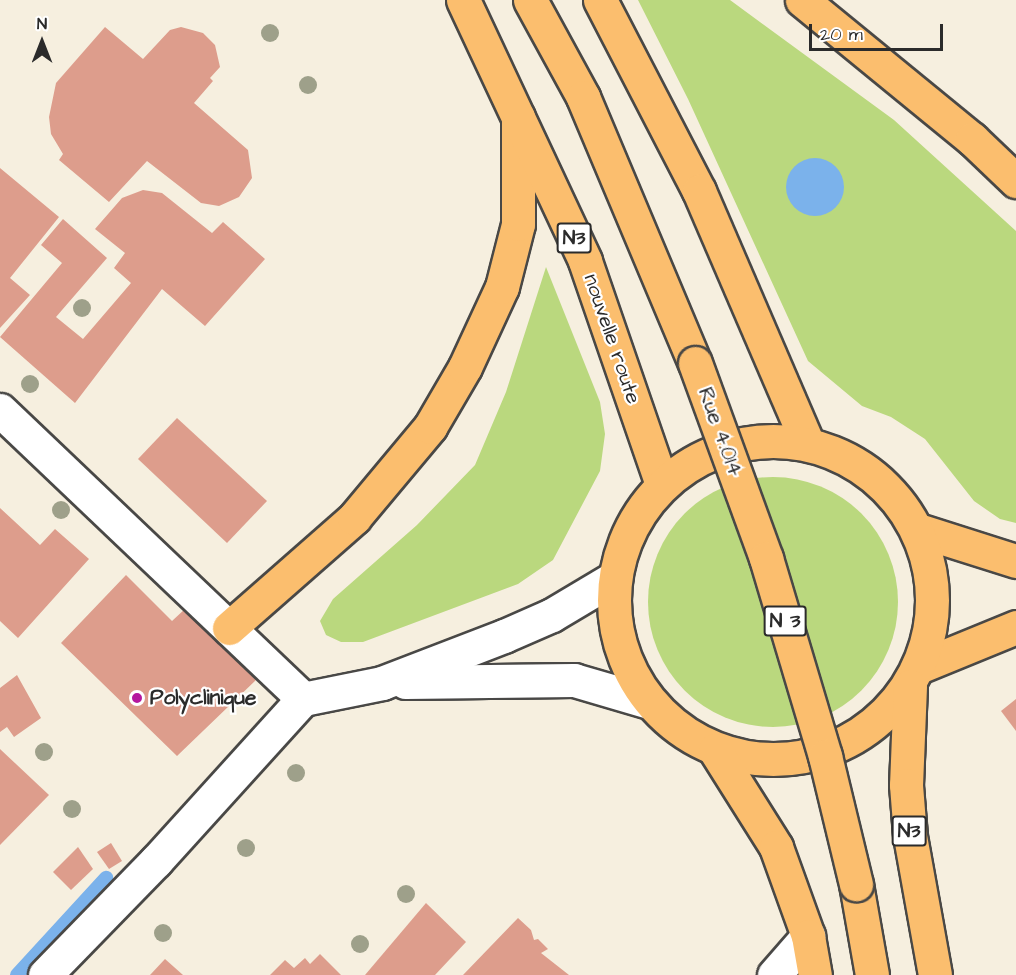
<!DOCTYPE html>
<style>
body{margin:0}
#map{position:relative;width:1016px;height:975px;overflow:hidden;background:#f6efdf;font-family:"Architects Daughter",sans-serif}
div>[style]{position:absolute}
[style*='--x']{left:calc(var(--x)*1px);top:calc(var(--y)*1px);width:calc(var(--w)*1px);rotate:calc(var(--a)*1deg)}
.green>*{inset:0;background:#bad87e}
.round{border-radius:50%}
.water>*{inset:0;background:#7bb2eb}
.stream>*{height:14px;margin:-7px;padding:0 7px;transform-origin:7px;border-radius:7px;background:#7bb2eb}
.building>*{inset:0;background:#dd9d8c}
.roads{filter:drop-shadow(2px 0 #494846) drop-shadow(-2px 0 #494846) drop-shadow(0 2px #494846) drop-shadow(0 -2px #494846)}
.minor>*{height:33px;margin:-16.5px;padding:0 16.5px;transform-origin:16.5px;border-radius:16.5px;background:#fff}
.major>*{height:33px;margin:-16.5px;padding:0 16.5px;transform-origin:16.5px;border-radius:16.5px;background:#fbbe6e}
.highway>*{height:33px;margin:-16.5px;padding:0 16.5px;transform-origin:16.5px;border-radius:16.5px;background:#fbbe6e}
.highway>.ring{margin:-16.5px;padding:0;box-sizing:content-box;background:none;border:33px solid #fbbe6e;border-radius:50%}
.bridges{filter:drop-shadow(2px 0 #494846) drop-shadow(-2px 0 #494846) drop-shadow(0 2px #494846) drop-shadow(0 -2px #494846)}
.highway-bridge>*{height:33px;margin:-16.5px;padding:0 16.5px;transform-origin:16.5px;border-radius:16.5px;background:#fbbe6e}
.trees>*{width:18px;height:18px;margin:-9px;border-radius:50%;background:#9ea08a}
.dots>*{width:16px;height:16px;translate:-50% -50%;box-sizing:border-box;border:3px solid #fff;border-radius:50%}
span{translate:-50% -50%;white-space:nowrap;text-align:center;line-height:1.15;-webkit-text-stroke:4.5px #fff;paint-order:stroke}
.shield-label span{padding:2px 4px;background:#fff;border:2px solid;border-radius:4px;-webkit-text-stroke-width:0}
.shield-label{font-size:20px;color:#2b2b2b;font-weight:700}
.street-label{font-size:21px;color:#2b2b2b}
.poi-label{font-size:21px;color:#2b2b2b;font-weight:700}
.left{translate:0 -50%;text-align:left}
.north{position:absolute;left:12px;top:12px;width:60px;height:60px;-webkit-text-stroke:4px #fff;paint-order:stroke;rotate:0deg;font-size:16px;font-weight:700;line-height:24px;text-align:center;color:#2b2b2b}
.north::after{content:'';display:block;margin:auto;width:21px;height:27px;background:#2b2b2b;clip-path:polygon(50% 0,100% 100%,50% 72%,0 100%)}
.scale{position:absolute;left:809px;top:24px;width:134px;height:27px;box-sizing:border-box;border:3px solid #2b2b2b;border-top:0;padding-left:8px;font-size:18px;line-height:21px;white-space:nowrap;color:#2b2b2b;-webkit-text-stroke:4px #fff;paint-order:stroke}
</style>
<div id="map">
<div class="green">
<div style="clip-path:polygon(638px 0,730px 0,894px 120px,1016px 231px,1016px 523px,1000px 519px,974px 501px,925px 439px,891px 417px,862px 406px,808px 361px,688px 99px)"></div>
<div style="clip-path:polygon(546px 267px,600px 402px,605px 434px,600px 471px,553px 560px,518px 584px,363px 642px,341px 642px,326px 635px,320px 621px,333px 599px,417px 525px,475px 465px,506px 392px)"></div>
<div class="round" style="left:648px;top:477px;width:250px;height:250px"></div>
</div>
<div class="water">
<div class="round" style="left:786px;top:158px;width:58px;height:58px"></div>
</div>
<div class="stream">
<div style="--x:17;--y:975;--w:132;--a:-47.5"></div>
</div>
<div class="building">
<div style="clip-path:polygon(105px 27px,143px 59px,170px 30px,181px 27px,203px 33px,215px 45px,220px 67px,210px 78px,213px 81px,194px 103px,248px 150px,252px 178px,239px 197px,219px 206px,201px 203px,147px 161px,109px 202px,59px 160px,63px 154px,51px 134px,49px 117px,56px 83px)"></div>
<div style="clip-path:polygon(0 168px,59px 217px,10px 278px,30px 295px,0 328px)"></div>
<div style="clip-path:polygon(143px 190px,162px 193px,212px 233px,223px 222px,265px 259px,205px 326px,162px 289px,75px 403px,0 337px,62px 263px,41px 245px,63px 219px,107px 258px,56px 317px,83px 339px,131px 283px,114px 268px,125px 253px,95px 229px,122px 198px)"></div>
<div style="clip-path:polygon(177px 418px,267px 501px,227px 543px,138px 459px)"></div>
<div style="clip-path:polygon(0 508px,40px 545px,55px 529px,89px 559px,18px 638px,0 621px)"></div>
<div style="clip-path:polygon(126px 575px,172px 621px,186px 608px,258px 678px,177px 756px,61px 643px)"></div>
<div style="clip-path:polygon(17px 675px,41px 718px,14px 737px,7px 727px,0 732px,0 688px)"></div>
<div style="clip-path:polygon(1016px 699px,1016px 731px,1001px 711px)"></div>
<div style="clip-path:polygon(0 749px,49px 795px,0 845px)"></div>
<div style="clip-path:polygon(111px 843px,122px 861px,109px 869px,97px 852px)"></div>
<div style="clip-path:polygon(78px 847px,93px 869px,71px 890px,53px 872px)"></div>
<div style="clip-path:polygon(426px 903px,466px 942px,435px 975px,365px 975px)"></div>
<div style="clip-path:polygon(518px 918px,531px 930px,534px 940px,538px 939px,548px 949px,541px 953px,569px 975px,463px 975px)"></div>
<div style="clip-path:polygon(320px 954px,341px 975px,270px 975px,285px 960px,294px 968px,305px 958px,310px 964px)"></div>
<div style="clip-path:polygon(165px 959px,183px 975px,150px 975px)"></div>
</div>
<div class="roads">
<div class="minor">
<div style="--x:0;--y:410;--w:419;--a:43.6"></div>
<div style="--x:405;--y:682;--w:169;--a:-0.7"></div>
<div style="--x:574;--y:680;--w:78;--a:16.3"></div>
<div style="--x:45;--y:975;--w:159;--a:-45.8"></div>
<div style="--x:156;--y:861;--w:219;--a:-47.8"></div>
<div style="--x:303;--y:699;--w:81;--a:-11.4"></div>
<div style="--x:382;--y:683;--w:131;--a:-21.1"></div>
<div style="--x:504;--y:636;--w:52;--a:-23.6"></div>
<div style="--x:552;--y:615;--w:72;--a:-30.8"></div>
<div style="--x:774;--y:975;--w:52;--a:-48.9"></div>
</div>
<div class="major">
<div style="--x:802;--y:0;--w:220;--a:39.3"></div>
<div style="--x:972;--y:139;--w:61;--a:43.7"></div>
<div style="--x:918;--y:530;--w:103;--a:17.6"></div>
<div style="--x:229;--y:628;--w:167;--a:-41.3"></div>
<div style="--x:354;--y:518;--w:119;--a:-50.1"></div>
<div style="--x:430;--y:427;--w:69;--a:-59.7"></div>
<div style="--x:465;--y:367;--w:88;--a:-65.2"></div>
<div style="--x:502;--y:287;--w:65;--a:-75.7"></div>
<div style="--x:518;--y:224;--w:107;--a:-90"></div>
<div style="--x:921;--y:666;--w:103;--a:-22.3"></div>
</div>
<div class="highway">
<div style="--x:463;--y:0;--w:288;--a:64.9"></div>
<div style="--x:585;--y:261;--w:236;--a:71"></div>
<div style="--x:530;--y:0;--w:111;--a:61.3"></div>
<div style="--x:583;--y:97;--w:289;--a:67.2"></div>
<div style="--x:600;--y:0;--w:215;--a:62.6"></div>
<div style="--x:699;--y:191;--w:275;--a:66.7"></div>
<div class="ring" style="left:614px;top:441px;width:285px;height:285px"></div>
<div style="--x:910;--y:686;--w:99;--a:92.3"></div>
<div style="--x:906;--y:785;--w:51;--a:85.5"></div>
<div style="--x:910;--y:836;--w:141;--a:79.8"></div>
<div style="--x:715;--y:750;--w:115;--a:57.8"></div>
<div style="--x:776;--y:847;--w:95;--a:70.2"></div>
<div style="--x:808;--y:936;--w:40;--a:80"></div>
<div style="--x:856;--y:884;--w:92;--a:80"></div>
</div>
</div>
<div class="bridges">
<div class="highway-bridge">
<div style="--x:695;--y:363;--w:208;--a:70"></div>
<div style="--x:766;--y:558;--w:207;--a:73.4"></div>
<div style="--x:825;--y:756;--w:132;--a:76.4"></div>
</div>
</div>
<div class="trees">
<div style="left:270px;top:33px"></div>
<div style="left:308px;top:85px"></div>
<div style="left:82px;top:308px"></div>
<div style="left:30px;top:384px"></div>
<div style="left:61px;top:510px"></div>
<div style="left:44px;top:752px"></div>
<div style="left:296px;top:773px"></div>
<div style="left:72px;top:809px"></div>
<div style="left:246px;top:848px"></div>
<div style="left:406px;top:894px"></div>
<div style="left:163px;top:933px"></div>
<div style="left:360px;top:944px"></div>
</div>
<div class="dots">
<div style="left:137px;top:698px;background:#b5179e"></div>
</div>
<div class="shield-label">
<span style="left:574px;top:238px">N3</span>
<span style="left:785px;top:621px">N 3</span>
<span style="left:909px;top:831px">N3</span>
</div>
<div class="street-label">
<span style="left:612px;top:339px;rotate:71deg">nouvelle route</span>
<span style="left:720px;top:432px;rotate:70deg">Rue 4.014</span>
</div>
<div class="poi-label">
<span class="left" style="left:150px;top:698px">Polyclinique</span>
</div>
<div class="north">N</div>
<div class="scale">20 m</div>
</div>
